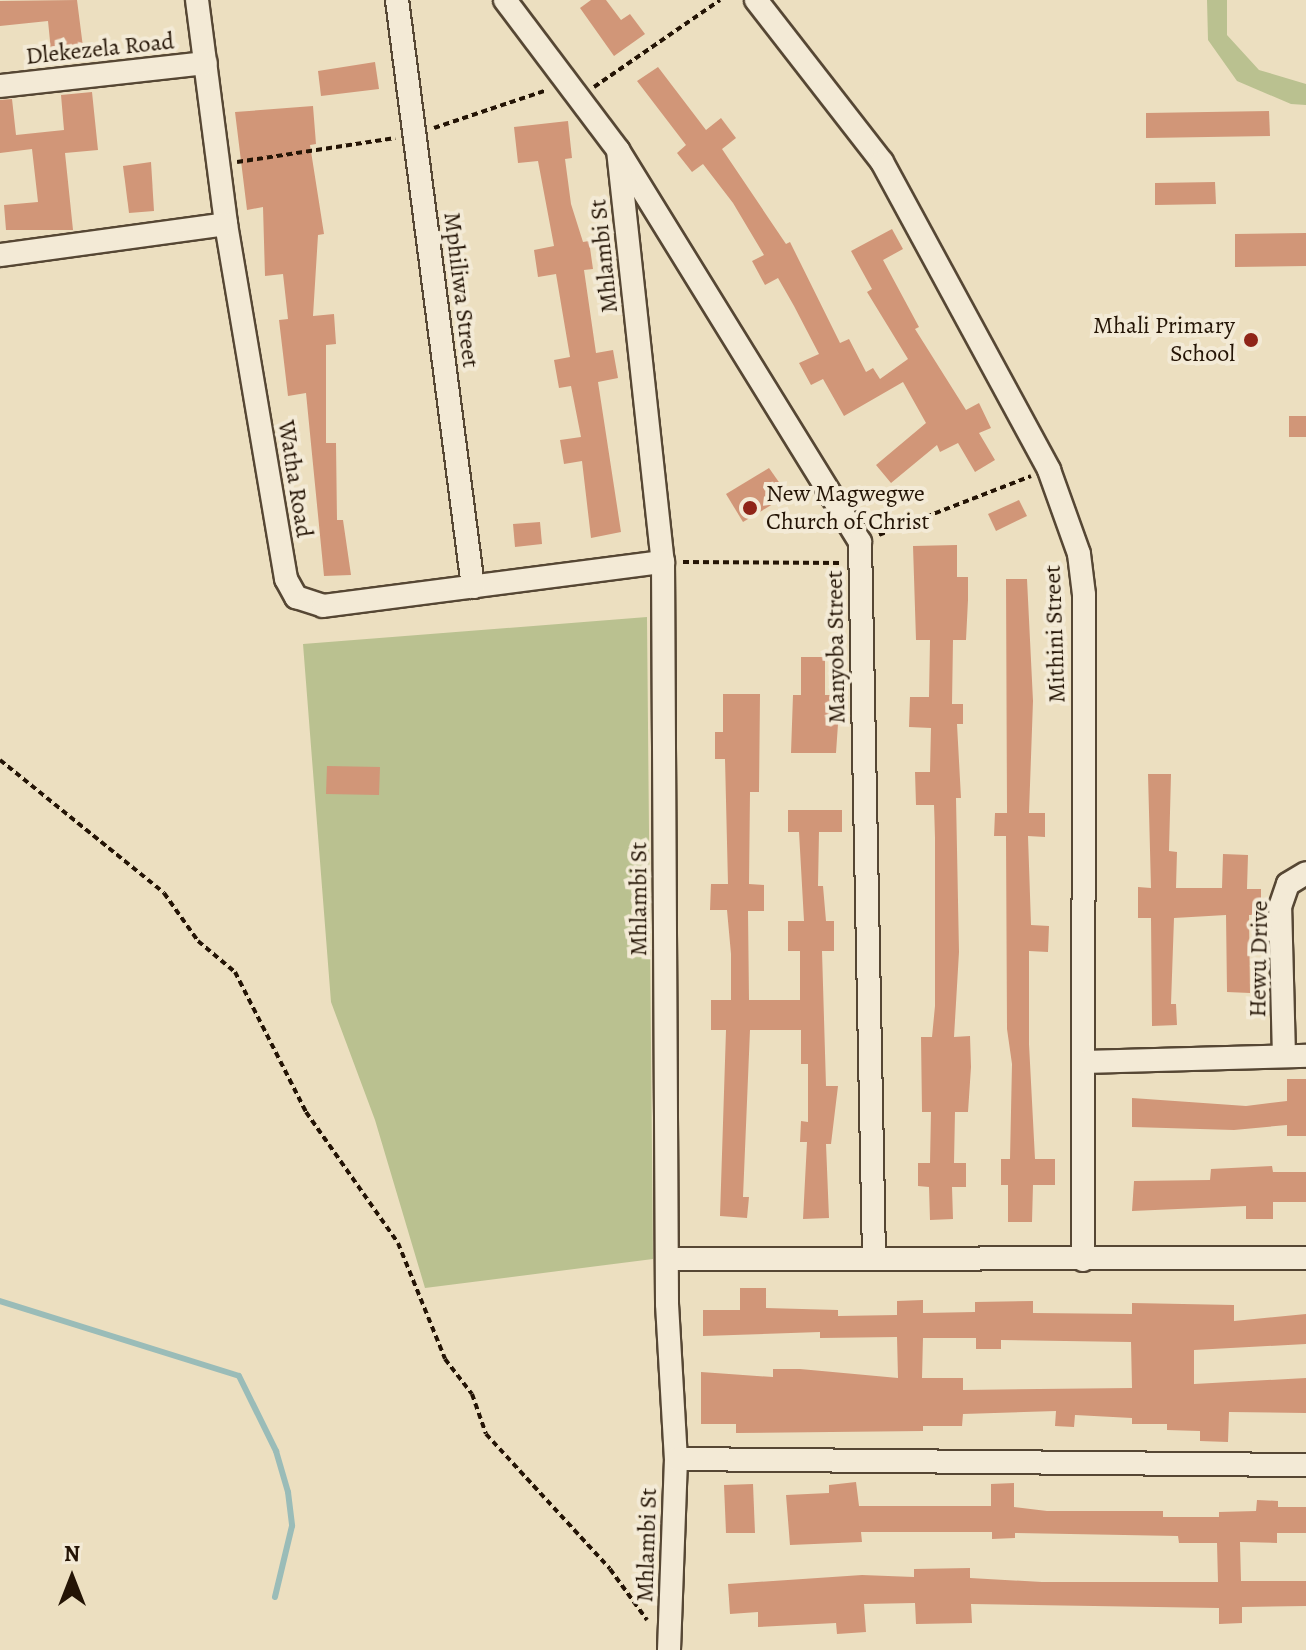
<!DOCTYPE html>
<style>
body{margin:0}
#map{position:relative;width:1306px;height:1650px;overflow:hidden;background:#ecdfc0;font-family:Alegreya,serif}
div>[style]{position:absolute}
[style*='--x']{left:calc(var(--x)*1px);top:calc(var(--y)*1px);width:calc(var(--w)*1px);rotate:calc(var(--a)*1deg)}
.green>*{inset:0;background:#bac190}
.stream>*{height:6px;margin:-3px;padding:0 3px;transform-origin:3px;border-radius:3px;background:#9abcb8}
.building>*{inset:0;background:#d19678}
.path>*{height:4px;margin-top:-2px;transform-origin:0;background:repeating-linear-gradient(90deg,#241405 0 6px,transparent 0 10px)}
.roads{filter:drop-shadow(2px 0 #564734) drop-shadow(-2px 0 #564734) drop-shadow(0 2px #564734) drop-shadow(0 -2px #564734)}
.minor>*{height:22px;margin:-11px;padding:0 11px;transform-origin:11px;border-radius:11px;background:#f3ead6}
.dots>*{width:22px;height:22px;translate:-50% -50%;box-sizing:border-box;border:4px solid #f3ead6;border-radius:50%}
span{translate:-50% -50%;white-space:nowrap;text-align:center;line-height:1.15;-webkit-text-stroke:8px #f3ead6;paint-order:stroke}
.street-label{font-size:24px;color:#241405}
.poi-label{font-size:24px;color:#241405}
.right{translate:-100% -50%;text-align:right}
.left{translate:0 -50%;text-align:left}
.north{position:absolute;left:32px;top:1538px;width:80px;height:80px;-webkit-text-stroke:6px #f3ead6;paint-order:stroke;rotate:0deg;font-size:22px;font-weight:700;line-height:32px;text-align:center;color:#241405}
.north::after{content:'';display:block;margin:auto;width:28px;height:36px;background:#241405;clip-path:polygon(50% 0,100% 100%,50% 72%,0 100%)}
</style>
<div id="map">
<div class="green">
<div style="clip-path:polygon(1207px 0,1227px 0,1227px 35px,1259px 70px,1306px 84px,1306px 105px,1291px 104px,1237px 81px,1208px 40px)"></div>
<div style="clip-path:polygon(647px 617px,653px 1259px,425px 1288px,375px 1120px,331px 1002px,303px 644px)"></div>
</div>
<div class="stream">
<div style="--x:0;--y:1301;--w:250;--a:17.4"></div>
<div style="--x:239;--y:1376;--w:84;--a:63.7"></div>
<div style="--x:276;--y:1451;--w:43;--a:73.7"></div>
<div style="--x:288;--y:1492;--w:34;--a:83"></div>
<div style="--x:292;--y:1526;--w:73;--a:103.5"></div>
</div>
<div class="building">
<div style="clip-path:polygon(77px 0,83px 47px,51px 51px,48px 21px,0 26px,0 1px)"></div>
<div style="clip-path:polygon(591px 0,606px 0,621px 20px,630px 14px,645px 34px,614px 56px,580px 8px)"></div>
<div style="clip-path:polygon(375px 62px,379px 89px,321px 96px,318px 71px)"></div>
<div style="clip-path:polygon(658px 67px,706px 130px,721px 118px,736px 138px,722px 149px,786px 244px,790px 242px,840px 343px,849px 339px,866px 372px,873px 368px,880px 379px,908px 359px,867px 292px,872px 289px,851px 251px,892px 229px,903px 249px,883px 260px,919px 327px,915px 329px,966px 410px,979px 403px,991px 428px,979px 433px,995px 460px,975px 472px,958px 443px,940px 452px,937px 445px,891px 483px,876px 465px,926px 423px,903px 382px,844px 416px,823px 379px,811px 385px,799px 363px,819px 354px,794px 306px,778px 278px,765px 285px,752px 261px,764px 255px,733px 203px,703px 164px,692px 172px,677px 153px,686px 145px,637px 81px)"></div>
<div style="clip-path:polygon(92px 92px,98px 150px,65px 153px,73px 230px,6px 230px,4px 205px,38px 202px,32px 149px,0 153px,0 100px,12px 99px,16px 135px,64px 130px,61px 95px)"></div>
<div style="clip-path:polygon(313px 106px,316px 144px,310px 145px,324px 234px,318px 235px,313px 316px,334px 314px,336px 344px,326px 345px,326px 443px,336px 443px,337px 520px,343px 520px,351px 575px,324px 576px,306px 393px,288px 396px,279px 320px,288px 319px,283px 274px,265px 276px,263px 207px,247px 210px,235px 112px)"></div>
<div style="clip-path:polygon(1269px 111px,1270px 136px,1146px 138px,1146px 113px)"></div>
<div style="clip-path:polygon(568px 121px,572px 158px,565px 159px,571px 204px,583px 242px,589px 241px,593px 269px,584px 270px,596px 353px,613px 350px,618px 378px,598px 382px,621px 532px,591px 538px,582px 461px,564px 464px,560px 440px,581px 437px,571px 386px,559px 388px,554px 360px,570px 357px,556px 274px,538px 277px,534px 250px,554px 246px,538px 161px,518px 163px,514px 127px)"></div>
<div style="clip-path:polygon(151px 162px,154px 211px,129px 213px,123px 166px)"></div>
<div style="clip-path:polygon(1215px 182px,1216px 204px,1155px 205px,1155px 183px)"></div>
<div style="clip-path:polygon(1306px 233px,1306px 266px,1235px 267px,1235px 234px)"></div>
<div style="clip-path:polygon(1289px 416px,1306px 416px,1306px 437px,1289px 437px)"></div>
<div style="clip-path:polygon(769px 468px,788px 495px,743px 522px,726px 494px)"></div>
<div style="clip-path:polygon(1019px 500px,1027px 516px,996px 531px,988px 514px)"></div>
<div style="clip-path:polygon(540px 522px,542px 544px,515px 547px,513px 524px)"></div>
<div style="clip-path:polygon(957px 545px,957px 577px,968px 577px,968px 600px,966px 640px,953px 640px,952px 704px,963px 704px,963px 724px,957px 724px,961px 798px,956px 798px,959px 952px,954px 1037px,970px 1036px,971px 1067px,968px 1112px,955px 1112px,954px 1163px,966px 1163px,966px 1187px,952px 1187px,953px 1219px,930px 1220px,929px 1187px,918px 1186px,918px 1163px,930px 1163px,931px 1112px,922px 1112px,921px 1037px,932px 1037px,935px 1006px,935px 838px,934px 805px,916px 805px,915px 772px,930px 772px,931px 728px,909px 727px,910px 697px,929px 697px,930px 640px,916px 640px,913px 546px)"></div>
<div style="clip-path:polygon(1006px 579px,1027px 579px,1033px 701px,1029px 813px,1045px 813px,1045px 837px,1028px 836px,1031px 925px,1049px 926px,1048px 952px,1029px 951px,1029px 1044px,1035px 1159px,1055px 1159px,1055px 1185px,1033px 1185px,1032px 1222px,1008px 1222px,1008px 1185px,1001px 1185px,1001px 1159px,1010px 1159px,1012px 1064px,1007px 1029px,1006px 836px,994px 836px,995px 813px,1007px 813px)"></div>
<div style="clip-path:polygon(801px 657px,825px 657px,825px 695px,840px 695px,836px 753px,791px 753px,793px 695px,801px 695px)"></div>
<div style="clip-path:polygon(723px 694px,760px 694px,759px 792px,750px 792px,749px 884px,764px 885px,764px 911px,748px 911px,749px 1000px,800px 1000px,800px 951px,788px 951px,788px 921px,804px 921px,799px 832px,788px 832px,788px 810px,842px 810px,842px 832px,819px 832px,818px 886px,823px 886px,826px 921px,834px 921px,834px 951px,822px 951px,826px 1086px,838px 1086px,831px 1144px,826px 1144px,829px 1218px,803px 1219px,807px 1142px,800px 1142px,801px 1121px,808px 1122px,808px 1064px,801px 1064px,801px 1030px,750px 1030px,743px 1197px,749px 1197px,747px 1218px,720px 1216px,726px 1030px,711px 1030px,711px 1000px,731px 1000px,731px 954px,727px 910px,710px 910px,711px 884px,728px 884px,725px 759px,715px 759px,715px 732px,723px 732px)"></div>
<div style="clip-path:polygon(327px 766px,380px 767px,379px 795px,326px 794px)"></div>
<div style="clip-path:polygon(1148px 774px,1171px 774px,1169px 851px,1177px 852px,1176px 888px,1222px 888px,1223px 854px,1248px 855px,1247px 889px,1261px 889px,1261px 915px,1249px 915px,1250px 993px,1227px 992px,1226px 915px,1174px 918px,1171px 1004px,1176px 1004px,1177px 1025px,1152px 1026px,1151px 918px,1138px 918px,1138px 887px,1151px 888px)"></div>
<div style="clip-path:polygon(1287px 1079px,1306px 1079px,1306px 1136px,1287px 1136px,1287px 1125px,1234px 1130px,1132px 1127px,1132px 1098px,1246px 1106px,1287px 1101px)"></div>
<div style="clip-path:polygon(1272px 1166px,1273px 1172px,1306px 1172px,1306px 1202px,1273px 1202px,1273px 1219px,1246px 1219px,1246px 1206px,1132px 1211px,1134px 1181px,1210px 1180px,1211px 1169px)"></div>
<div style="clip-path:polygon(evenodd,740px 1288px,766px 1288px,766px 1308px,838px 1310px,838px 1316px,897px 1315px,897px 1301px,923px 1300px,923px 1313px,975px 1312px,975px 1302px,1033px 1301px,1033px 1313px,1132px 1314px,1132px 1303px,1234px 1305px,1234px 1321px,1306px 1314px,1306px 1344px,1194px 1350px,1194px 1384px,1306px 1378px,1306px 1413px,1229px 1412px,1228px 1442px,1200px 1441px,1200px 1431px,1167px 1430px,1167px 1424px,1132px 1424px,1132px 1418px,1075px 1415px,1074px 1427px,1055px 1426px,1056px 1411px,963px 1414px,962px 1426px,923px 1426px,923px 1431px,736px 1433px,736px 1424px,701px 1424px,701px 1372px,773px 1377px,773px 1369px,800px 1369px,898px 1378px,897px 1337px,820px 1338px,820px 1332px,703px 1336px,703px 1310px,740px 1310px,740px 1288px,923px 1338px,976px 1338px,976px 1349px,1001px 1349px,1001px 1340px,1131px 1342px,1132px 1388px,963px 1390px,963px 1378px,922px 1378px,923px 1338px)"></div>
<div style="clip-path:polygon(856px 1482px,859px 1506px,991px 1506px,991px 1484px,1014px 1483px,1014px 1507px,1047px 1511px,1163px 1511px,1163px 1517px,1219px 1517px,1219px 1512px,1256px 1511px,1257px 1500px,1278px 1501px,1278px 1507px,1306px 1507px,1306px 1533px,1277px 1533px,1277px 1543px,1240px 1542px,1241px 1581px,1306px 1581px,1306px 1606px,1242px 1607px,1242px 1623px,1219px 1624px,1219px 1608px,971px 1604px,972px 1623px,916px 1624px,915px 1603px,864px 1604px,866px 1632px,837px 1634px,836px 1623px,758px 1627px,758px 1612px,730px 1614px,728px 1584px,862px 1575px,914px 1577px,914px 1569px,970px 1568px,970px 1578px,1042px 1582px,1218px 1582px,1217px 1543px,1179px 1543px,1178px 1536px,1015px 1533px,1015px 1538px,992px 1539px,992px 1532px,861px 1532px,862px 1542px,790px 1545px,786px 1495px,829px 1493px,829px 1485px)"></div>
<div style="clip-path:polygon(753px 1484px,755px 1533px,726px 1533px,724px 1485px)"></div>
</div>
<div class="path">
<div style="--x:594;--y:87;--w:153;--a:-34.6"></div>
<div style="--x:434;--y:128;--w:119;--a:-18.6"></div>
<div style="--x:237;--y:162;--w:160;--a:-8.6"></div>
<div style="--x:879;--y:535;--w:163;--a:-21.2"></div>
<div style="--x:683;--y:562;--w:159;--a:0.4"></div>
<div style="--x:0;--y:760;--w:211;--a:39"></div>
<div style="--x:164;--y:893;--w:59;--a:54.7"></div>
<div style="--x:198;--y:941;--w:48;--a:40"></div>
<div style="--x:235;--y:972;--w:157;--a:63.1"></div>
<div style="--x:306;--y:1112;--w:160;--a:54.9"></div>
<div style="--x:398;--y:1243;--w:125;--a:67.9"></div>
<div style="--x:445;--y:1359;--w:44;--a:52.4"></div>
<div style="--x:472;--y:1394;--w:42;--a:70.7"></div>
<div style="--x:486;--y:1434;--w:183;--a:47.4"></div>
<div style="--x:610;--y:1569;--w:63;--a:54"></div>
</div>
<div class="roads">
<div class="minor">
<div style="--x:197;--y:0;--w:226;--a:82.6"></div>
<div style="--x:226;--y:224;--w:360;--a:80.4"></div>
<div style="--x:286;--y:579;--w:21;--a:61"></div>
<div style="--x:296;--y:597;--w:28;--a:18"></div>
<div style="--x:323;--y:606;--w:343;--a:-7.4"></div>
<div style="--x:397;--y:0;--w:592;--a:82.62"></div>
<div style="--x:505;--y:0;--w:188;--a:53"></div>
<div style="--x:618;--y:150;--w:461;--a:58.3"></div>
<div style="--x:860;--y:542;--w:715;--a:88.88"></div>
<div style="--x:756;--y:0;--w:205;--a:52.1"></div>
<div style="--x:882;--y:162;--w:350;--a:61.5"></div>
<div style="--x:1049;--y:470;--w:89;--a:70.3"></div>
<div style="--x:1079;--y:554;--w:41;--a:83"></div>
<div style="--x:1084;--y:595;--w:665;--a:90.09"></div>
<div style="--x:0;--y:86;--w:207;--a:-6.4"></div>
<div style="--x:618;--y:150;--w:414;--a:83.8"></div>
<div style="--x:663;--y:562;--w:742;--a:89.69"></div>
<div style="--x:667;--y:1304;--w:155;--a:86.7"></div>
<div style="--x:676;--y:1459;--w:191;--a:92.1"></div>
<div style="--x:0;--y:255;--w:228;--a:-7.8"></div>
<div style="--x:1284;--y:1056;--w:149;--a:-91.5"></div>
<div style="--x:1280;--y:907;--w:24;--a:-71"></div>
<div style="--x:1288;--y:884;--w:21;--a:-31"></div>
<div style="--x:1086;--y:1062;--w:220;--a:-1.6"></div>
<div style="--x:667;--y:1259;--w:639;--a:-0.09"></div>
<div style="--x:676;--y:1459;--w:630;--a:0.55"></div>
</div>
</div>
<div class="dots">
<div style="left:1251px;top:340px;background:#8f2418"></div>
<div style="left:750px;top:508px;background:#8f2418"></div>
</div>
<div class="street-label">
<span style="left:100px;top:49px;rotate:-6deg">Dlekezela Road</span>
<span style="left:604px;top:256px;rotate:-96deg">Mhlambi St</span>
<span style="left:461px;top:290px;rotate:83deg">Mphiliwa Street</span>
<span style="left:295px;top:479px;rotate:81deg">Watha Road</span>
<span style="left:1055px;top:634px;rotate:-92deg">Mithini Street</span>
<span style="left:836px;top:647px;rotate:-91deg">Manyoba Street</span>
<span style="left:639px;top:899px;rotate:-90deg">Mhlambi St</span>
<span style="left:1259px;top:959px;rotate:-89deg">Hewu Drive</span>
<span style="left:647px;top:1545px;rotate:-88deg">Mhlambi St</span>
</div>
<div class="poi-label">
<span class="right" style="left:1235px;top:340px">Mhali Primary<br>School</span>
<span class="left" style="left:766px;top:508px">New Magwegwe<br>Church of Christ</span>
</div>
<div class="north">N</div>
</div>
